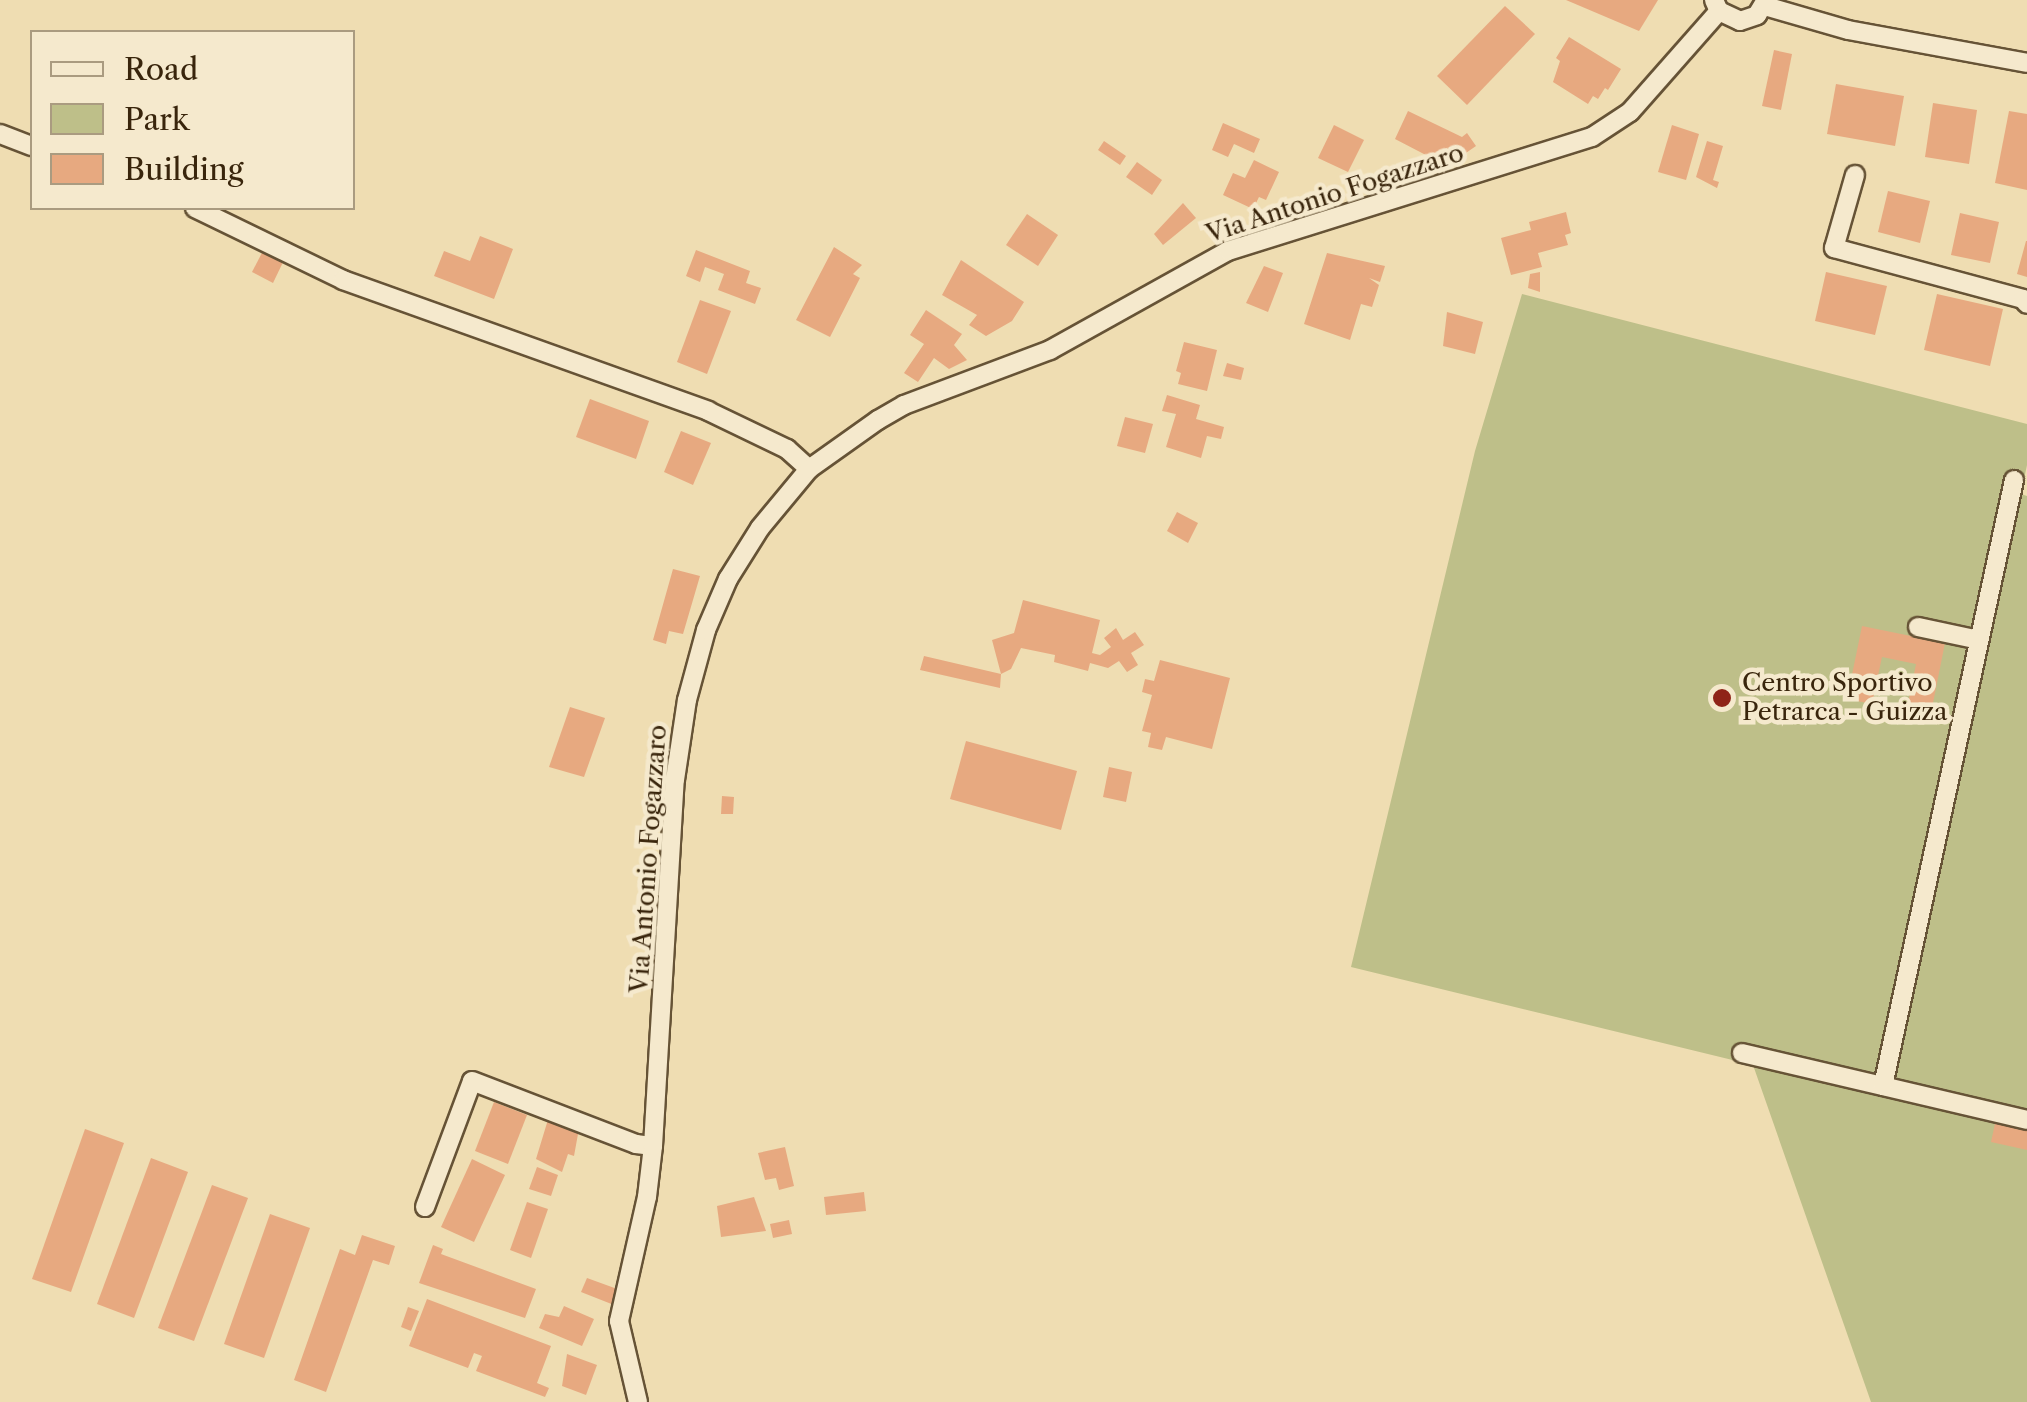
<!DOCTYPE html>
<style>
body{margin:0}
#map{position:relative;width:2027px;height:1402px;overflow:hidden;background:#efddb2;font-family:"Libre Caslon Text",serif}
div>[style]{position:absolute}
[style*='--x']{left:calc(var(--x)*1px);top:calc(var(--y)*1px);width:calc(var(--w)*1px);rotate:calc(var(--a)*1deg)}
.green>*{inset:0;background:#bebf89}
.building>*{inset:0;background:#e7a980}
.roads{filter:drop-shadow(2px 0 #665336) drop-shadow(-2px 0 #665336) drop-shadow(0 2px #665336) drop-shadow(0 -2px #665336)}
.minor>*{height:18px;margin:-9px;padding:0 9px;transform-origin:9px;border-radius:9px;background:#f5e9cd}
.dots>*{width:28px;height:28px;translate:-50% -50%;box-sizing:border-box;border:5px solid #f5e9cd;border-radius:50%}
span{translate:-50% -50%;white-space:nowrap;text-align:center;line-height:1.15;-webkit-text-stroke:9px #f5e9cd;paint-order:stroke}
.street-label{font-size:25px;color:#39250c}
.poi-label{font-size:25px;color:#39250c}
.left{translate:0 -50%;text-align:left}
.legend{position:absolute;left:30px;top:30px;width:325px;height:180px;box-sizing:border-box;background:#f5e9cd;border:2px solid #aa9b80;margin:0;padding:12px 18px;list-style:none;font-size:30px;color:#39250c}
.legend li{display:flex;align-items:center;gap:20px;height:50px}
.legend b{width:50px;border:2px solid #aa9b80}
</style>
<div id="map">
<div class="green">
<div style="clip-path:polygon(1522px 294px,2027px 424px,2027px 465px,2021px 494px,2027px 496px,2027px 1402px,1871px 1402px,1753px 1065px,1351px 967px,1475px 451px)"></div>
</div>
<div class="building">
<div style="clip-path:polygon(1566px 0,1658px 0,1639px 31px)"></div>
<div style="clip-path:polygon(1505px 6px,1535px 34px,1467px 105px,1437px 76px)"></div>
<div style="clip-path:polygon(1569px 37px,1621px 69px,1608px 90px,1605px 88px,1598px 99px,1593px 96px,1588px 104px,1553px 82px,1560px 61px,1556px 58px)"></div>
<div style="clip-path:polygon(1774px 50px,1792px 54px,1781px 110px,1762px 106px)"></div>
<div style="clip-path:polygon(1836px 84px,1904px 96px,1895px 146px,1827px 134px)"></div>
<div style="clip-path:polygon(1933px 103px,1977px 110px,1969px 164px,1925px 157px)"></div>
<div style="clip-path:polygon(1408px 111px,1462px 137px,1467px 133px,1476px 146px,1447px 166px,1395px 139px)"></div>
<div style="clip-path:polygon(2009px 111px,2027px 114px,2027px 190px,1995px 183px)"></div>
<div style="clip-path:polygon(1223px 123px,1260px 139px,1254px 153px,1234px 144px,1228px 157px,1212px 150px)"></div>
<div style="clip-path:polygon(1334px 125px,1364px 140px,1348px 172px,1318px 158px)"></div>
<div style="clip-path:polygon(1672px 125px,1699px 134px,1686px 180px,1658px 172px)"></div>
<div style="clip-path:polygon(1104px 141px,1126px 156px,1120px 165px,1098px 150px)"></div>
<div style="clip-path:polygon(1707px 141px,1723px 146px,1713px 180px,1719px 182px,1717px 188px,1696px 177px)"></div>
<div style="clip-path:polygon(1254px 160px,1279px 172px,1266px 200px,1259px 197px,1253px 209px,1223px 195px,1233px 173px,1245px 178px)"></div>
<div style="clip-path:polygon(1137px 162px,1162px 180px,1152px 195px,1126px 177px)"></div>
<div style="clip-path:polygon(1888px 191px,1930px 201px,1920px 243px,1878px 232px)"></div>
<div style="clip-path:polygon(1183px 203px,1196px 218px,1163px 245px,1154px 234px)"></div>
<div style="clip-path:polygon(1566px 212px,1571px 233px,1565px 235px,1568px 245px,1538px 253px,1542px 267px,1511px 275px,1501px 238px,1531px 230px,1529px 222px)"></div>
<div style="clip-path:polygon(1960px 213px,1999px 222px,1990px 263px,1951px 255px)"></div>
<div style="clip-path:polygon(1027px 214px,1058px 235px,1038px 266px,1006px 245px)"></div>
<div style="clip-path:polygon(480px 236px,513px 249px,494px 299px,434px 276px,444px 251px,470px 261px)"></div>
<div style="clip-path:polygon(2026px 241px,2027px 241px,2027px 277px,2017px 274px)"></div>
<div style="clip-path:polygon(265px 247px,285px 258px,273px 283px,252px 272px)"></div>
<div style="clip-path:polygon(834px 247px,862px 265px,853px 274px,860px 278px,830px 337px,796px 320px)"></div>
<div style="clip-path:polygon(696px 250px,750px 271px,746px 283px,761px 288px,755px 304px,718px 290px,724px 274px,705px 267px,700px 282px,686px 276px)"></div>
<div style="clip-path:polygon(1327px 253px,1385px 266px,1380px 282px,1369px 278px,1379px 285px,1372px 307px,1361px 304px,1350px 340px,1304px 324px)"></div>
<div style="clip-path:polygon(961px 260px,1024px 302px,1012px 321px,986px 336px,969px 325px,977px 315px,942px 295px)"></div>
<div style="clip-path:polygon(1264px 266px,1283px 273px,1268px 312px,1246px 303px)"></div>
<div style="clip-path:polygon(1540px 272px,1540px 292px,1528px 288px,1530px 274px)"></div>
<div style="clip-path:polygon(1826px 272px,1887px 286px,1875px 335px,1815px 321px)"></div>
<div style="clip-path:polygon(1937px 294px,2003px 309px,1990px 366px,1924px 350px)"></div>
<div style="clip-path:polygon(700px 300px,731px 311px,707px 374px,677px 362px)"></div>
<div style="clip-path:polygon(926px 310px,962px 334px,954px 345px,967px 360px,949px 369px,934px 358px,918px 382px,904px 373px,924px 344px,910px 335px)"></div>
<div style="clip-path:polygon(1447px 312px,1483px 322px,1475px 354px,1443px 346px)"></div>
<div style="clip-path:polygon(1184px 342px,1217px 350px,1207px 391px,1178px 384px,1181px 373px,1176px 371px)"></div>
<div style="clip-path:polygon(1227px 363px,1244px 368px,1241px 380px,1223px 376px)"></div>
<div style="clip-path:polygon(1167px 395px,1200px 405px,1196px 419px,1224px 427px,1221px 439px,1207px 436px,1201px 458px,1166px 447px,1176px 414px,1162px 411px)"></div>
<div style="clip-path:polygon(590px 399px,649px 421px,636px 459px,576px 437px)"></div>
<div style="clip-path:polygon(1125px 417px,1153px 424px,1145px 453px,1117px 446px)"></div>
<div style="clip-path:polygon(681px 431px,711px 443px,693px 485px,664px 472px)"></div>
<div style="clip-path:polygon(1177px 512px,1198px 523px,1188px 543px,1167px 531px)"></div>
<div style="clip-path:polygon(673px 569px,700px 576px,683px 634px,669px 631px,666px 644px,653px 640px)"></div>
<div style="clip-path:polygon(1023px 600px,1100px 620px,1092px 653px,1100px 655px,1111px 647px,1104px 638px,1116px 628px,1123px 640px,1135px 632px,1144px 645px,1131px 653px,1138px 665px,1127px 672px,1119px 661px,1108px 668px,1090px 663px,1088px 671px,1054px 662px,1055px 655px,1021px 648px,1011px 669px,1001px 674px,1000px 688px,920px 670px,924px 656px,1001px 674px,992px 640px,1014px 633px)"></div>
<div style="clip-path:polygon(1862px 626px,1945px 643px,1930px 718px,1906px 713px,1916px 664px,1882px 657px,1872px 704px,1847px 699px)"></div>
<div style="clip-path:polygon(1160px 660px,1230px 678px,1212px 749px,1166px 737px,1162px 750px,1148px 747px,1151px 733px,1142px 731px,1152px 695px,1142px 692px,1145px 679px,1154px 681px)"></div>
<div style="clip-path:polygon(570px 707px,605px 718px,584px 777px,549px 767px)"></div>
<div style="clip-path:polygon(966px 741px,1077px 771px,1061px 830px,950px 799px)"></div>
<div style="clip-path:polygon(1109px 767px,1132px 772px,1126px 802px,1103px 797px)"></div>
<div style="clip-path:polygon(722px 796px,734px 797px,733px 814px,721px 814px)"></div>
<div style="clip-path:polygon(494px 1102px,527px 1115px,508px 1164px,475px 1151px)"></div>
<div style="clip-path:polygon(550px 1113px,580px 1123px,574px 1156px,568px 1154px,562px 1172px,536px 1159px)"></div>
<div style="clip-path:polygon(1996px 1119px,2027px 1126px,2027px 1150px,1991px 1142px)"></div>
<div style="clip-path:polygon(85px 1129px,124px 1143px,71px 1292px,32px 1279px)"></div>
<div style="clip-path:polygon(785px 1147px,794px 1186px,779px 1190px,776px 1178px,765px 1180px,758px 1153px)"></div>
<div style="clip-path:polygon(151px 1158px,188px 1172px,134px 1318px,97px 1304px)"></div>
<div style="clip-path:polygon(472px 1159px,505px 1175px,474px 1242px,441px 1227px)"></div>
<div style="clip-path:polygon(537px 1167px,558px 1175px,551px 1196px,529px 1189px)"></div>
<div style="clip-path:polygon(212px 1185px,248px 1198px,194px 1341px,158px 1328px)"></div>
<div style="clip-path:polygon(864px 1192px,866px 1211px,826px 1215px,824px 1197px)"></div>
<div style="clip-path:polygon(754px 1197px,766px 1231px,721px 1237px,717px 1206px)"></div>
<div style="clip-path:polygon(527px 1202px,548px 1209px,531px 1258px,510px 1250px)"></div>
<div style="clip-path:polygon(270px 1214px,310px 1228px,264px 1358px,224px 1344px)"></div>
<div style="clip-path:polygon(789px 1220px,792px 1234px,773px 1238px,770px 1224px)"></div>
<div style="clip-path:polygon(362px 1235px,395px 1246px,389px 1265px,373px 1260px,326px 1392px,294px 1380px,340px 1249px,355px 1255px)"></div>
<div style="clip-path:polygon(433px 1245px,443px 1249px,441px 1254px,536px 1289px,525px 1318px,419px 1283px)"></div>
<div style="clip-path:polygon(587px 1278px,620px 1290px,614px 1305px,581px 1292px)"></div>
<div style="clip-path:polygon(427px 1299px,551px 1346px,537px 1383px,549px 1388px,545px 1397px,476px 1371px,482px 1356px,474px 1353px,468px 1368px,409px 1346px)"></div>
<div style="clip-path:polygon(564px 1306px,594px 1319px,582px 1346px,539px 1328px,545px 1314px,559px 1317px)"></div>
<div style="clip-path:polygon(408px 1307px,419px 1311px,411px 1331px,401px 1327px)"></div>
<div style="clip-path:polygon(567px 1354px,597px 1365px,586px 1395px,562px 1386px)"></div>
</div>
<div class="roads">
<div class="minor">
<div style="--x:1714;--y:0;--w:12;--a:66"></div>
<div style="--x:1719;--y:11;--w:23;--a:25"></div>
<div style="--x:1740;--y:21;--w:18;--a:-19"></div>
<div style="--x:1757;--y:15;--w:17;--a:-59"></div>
<div style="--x:1765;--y:6;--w:86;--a:16.1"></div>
<div style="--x:1848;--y:30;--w:182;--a:10.4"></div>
<div style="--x:0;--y:134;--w:34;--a:21"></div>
<div style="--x:1855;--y:175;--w:76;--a:106"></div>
<div style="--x:1834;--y:248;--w:196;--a:15.1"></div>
<div style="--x:2023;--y:299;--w:6;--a:51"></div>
<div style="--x:195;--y:208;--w:165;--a:25.9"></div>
<div style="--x:343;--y:280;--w:388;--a:19.7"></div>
<div style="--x:708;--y:411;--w:88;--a:25.7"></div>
<div style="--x:787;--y:449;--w:30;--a:42"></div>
<div style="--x:1918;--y:627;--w:62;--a:12"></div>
<div style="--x:1742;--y:1053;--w:293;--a:13.2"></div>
<div style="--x:1883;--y:1086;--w:620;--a:-77.8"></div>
<div style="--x:425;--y:1207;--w:134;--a:-69.5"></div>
<div style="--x:472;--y:1081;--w:176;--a:21"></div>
<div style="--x:636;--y:1144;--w:17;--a:7"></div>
<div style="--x:638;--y:1402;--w:83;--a:-103.2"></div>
<div style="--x:619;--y:1321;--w:127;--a:-77.3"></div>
<div style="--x:647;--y:1197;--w:51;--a:-83.3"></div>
<div style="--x:653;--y:1146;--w:367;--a:-86.6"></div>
<div style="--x:675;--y:780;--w:81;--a:-81.5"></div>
<div style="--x:687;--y:700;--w:73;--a:-74.8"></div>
<div style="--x:706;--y:630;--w:56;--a:-66.7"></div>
<div style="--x:728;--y:579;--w:60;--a:-57.9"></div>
<div style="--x:760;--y:528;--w:77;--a:-50.3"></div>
<div style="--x:809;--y:469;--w:85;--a:-35.4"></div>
<div style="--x:878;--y:420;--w:30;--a:-30"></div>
<div style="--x:904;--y:405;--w:156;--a:-20.6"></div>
<div style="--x:1050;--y:350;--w:204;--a:-29.1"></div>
<div style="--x:1228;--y:251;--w:381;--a:-17.4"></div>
<div style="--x:1592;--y:137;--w:45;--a:-33.3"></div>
<div style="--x:1630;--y:112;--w:135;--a:-48.6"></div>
</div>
</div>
<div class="dots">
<div style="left:1722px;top:698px;background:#8f2418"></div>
</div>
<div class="street-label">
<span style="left:1335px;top:194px;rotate:-18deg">Via Antonio Fogazzaro</span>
<span style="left:649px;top:859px;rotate:-86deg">Via Antonio Fogazzaro</span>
</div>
<div class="poi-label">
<span class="left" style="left:1742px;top:698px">Centro Sportivo<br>Petrarca - Guizza</span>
</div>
<ul class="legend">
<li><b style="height:12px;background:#f5e9cd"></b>Road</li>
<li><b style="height:28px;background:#bebf89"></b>Park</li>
<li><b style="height:28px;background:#e7a980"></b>Building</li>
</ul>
</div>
